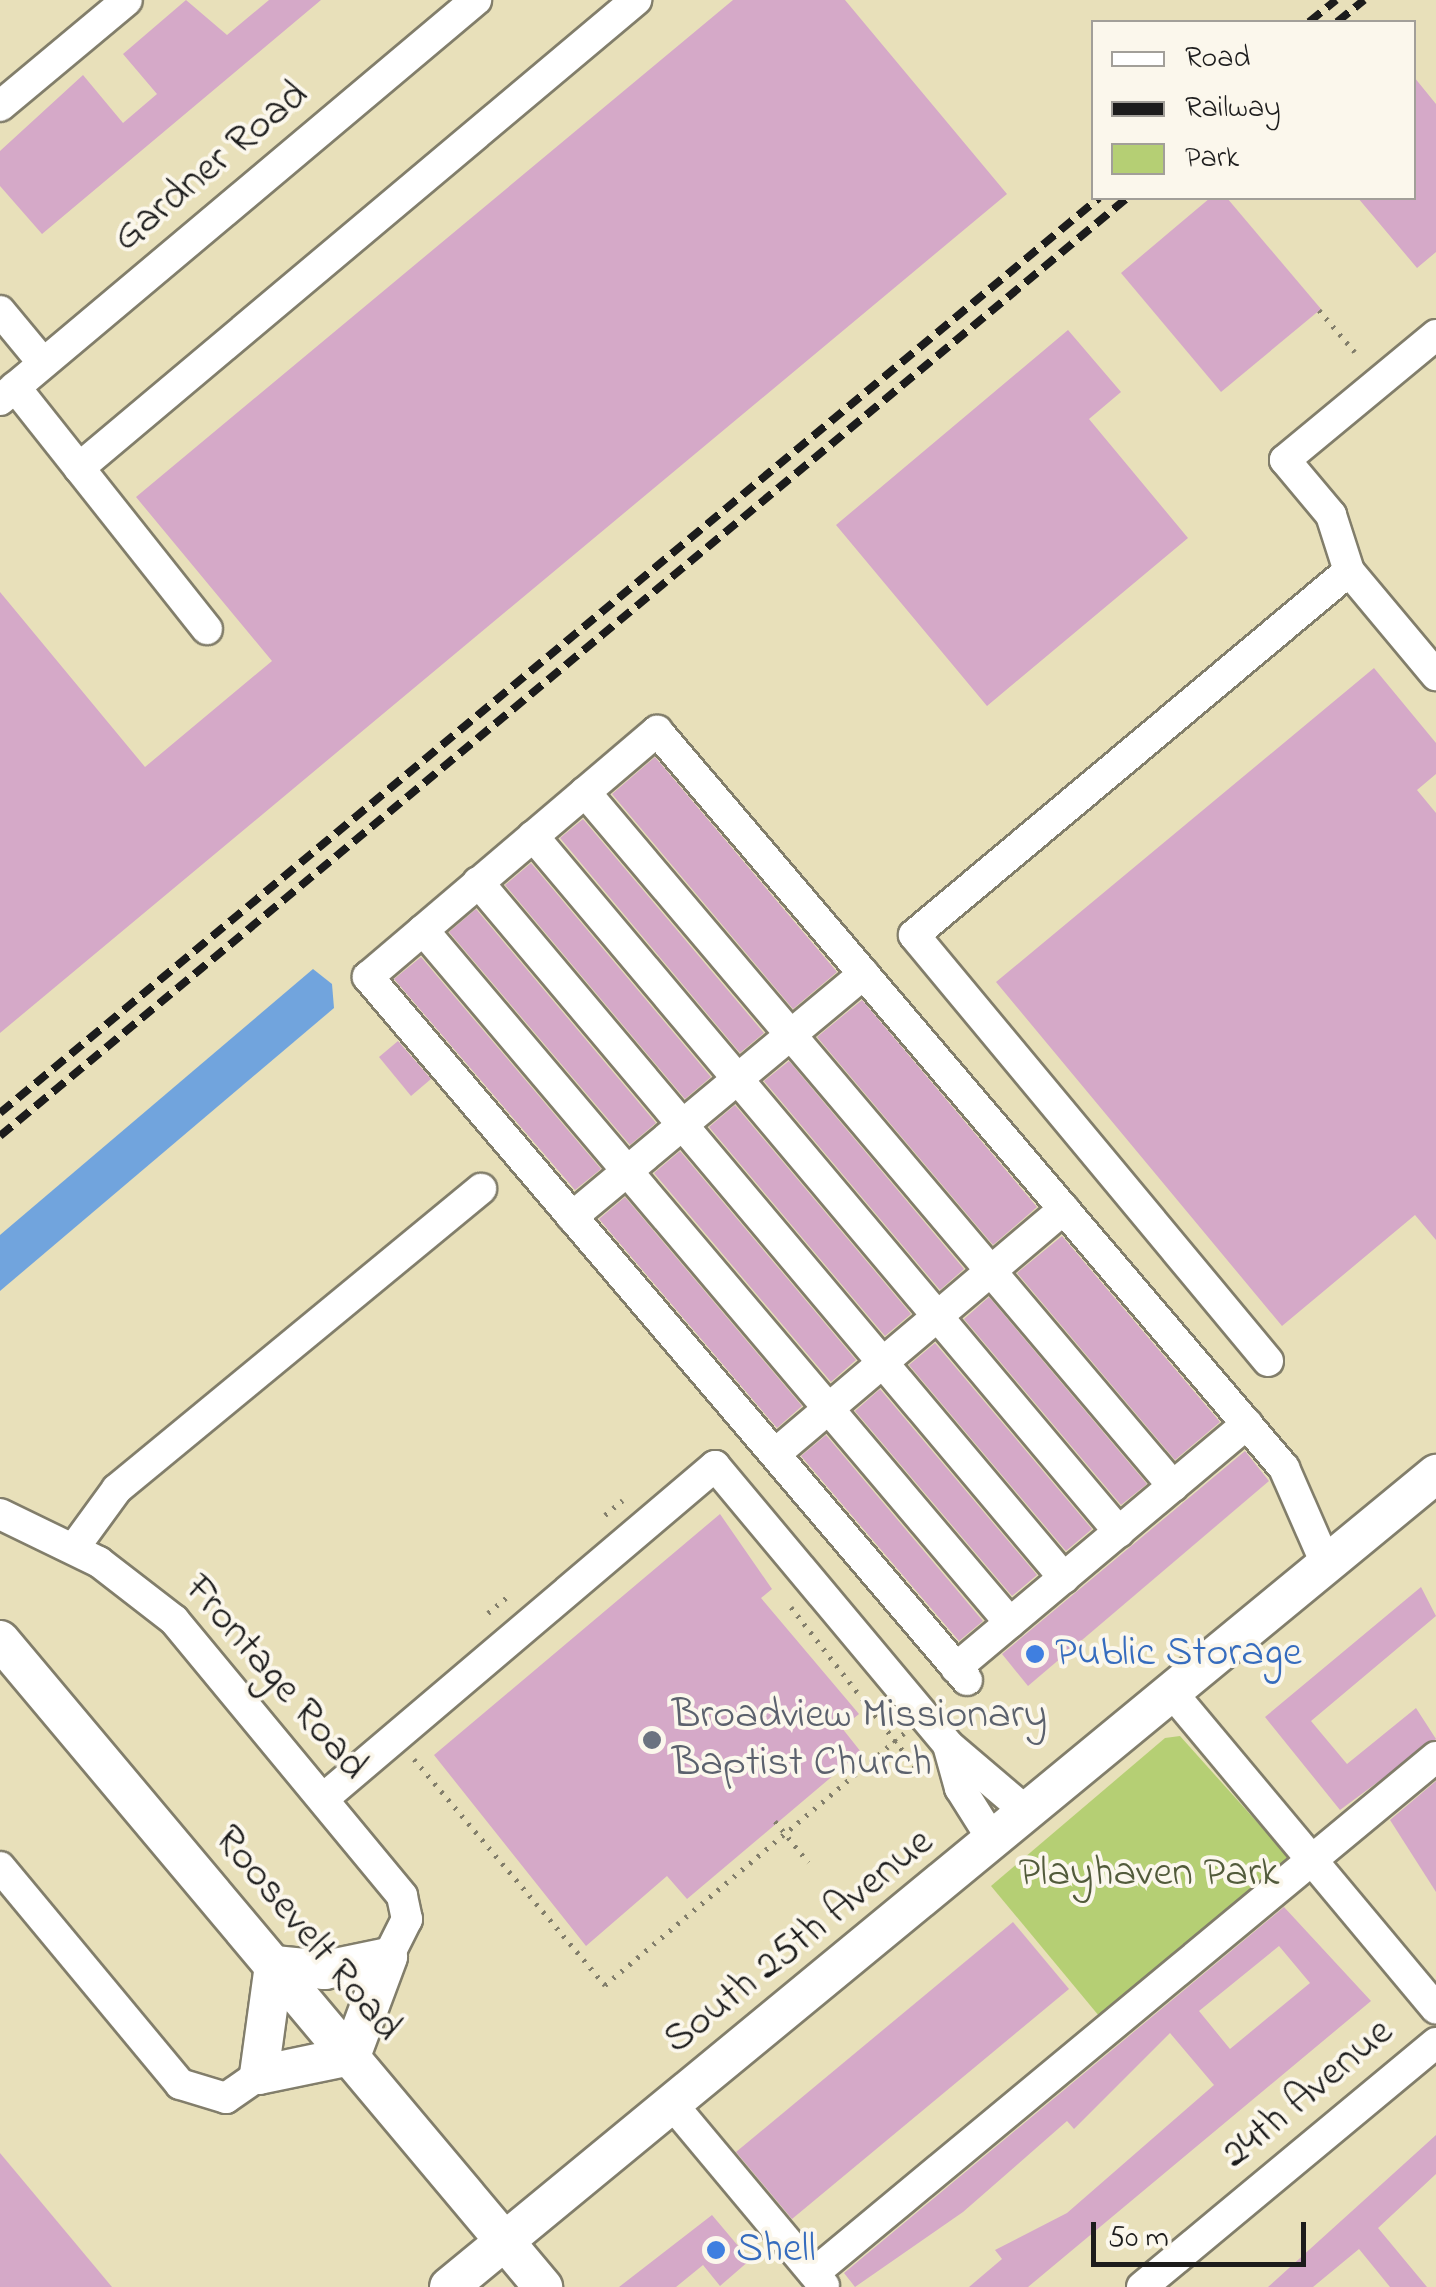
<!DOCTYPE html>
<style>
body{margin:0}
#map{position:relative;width:1436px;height:2287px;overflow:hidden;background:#e8e0ba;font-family:"Indie Flower",sans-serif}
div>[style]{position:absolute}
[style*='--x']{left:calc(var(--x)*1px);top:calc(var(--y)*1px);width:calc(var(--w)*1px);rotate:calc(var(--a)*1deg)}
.green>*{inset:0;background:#b5cf74}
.water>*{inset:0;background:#71a4dd}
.building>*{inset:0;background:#d5a9c8}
.path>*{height:5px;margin-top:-2.5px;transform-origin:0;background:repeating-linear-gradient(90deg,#827e6b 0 2.5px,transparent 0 10.5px)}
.roads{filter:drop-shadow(2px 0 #827e6b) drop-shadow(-2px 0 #827e6b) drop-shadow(0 2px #827e6b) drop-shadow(0 -2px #827e6b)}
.minor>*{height:30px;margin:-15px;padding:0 15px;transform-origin:15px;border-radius:15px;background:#fff}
.major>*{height:38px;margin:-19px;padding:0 19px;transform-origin:19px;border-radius:19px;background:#fff}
.rail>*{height:8px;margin-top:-4px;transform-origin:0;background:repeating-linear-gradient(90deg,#1c1c1c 0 15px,transparent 0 23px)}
.dots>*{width:28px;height:28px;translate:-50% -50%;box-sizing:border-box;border:5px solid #fbf7ec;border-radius:50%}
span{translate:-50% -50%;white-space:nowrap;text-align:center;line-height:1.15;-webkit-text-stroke:8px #fbf7ec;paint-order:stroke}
.street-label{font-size:42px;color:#1c1c1c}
.shop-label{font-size:42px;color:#366cbe}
.left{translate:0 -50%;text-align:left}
.worship-label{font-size:42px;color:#5b616d}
.park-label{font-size:42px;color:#525b3b}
.legend{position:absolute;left:1091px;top:20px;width:325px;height:180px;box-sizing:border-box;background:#fbf7ec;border:2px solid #a29f99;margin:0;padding:12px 18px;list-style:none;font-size:30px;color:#1c1c1c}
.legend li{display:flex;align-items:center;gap:20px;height:50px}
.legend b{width:50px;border:2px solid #a29f99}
.scale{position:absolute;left:1091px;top:2222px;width:215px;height:45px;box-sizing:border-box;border:5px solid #1c1c1c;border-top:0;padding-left:12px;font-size:30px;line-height:35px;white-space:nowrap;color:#1c1c1c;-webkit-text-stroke:8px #fbf7ec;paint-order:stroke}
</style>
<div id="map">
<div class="green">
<div style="clip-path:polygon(1180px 1736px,1300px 1870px,1109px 2028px,991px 1886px,1165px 1738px)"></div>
</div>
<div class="water">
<div style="clip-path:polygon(313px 969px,332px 984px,334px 1008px,0 1291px,0 1235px)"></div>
</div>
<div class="building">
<div style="clip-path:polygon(186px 0,227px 35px,269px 0,321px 0,42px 234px,0 186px,0 151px,83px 75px,123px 123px,157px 94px,123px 54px)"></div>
<div style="clip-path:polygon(733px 0,845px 0,1007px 194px,0 1033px,0 592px,145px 767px,272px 661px,136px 497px)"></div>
<div style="clip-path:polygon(1414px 77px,1436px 104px,1436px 252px,1417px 268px,1358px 198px,1414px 198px)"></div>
<div style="clip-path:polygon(1210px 198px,1227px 198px,1321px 309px,1221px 392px,1121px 273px)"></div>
<div style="clip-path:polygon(1068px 330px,1121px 392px,1089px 419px,1188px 538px,987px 706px,836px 525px)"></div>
<div style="clip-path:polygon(1374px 668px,1436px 743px,1436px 774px,1417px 790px,1436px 813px,1436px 1240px,1415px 1215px,1282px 1326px,996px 982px)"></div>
<div style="clip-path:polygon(655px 757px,837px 972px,793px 1009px,612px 794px)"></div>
<div style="clip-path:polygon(583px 819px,764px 1033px,740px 1053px,560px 838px)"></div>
<div style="clip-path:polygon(531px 863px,711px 1077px,685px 1099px,505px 885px)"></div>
<div style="clip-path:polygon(476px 909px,656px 1123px,630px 1145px,449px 932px)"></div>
<div style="clip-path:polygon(421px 957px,601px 1169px,575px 1190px,394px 979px)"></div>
<div style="clip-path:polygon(862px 1000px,1037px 1207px,993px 1245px,817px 1037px)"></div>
<div style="clip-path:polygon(398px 1041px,431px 1079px,411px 1096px,379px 1057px)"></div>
<div style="clip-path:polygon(789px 1061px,964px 1269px,940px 1290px,764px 1081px)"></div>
<div style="clip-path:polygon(735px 1105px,911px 1314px,885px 1336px,709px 1127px)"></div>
<div style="clip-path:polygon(680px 1151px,856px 1360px,831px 1382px,654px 1173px)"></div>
<div style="clip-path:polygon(625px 1197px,802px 1406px,777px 1428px,599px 1219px)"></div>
<div style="clip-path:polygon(1062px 1236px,1220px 1422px,1175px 1460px,1017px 1273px)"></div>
<div style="clip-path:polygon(989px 1297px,1147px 1484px,1121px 1505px,964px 1319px)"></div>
<div style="clip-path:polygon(935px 1343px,1092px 1529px,1066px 1551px,909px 1365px)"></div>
<div style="clip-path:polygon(880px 1389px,1037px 1575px,1012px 1596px,855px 1411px)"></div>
<div style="clip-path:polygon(826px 1435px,983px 1621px,959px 1641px,801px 1456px)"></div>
<div style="clip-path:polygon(1245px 1451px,1269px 1481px,1028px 1686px,1002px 1654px)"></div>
<div style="clip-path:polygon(720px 1514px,772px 1589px,761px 1598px,859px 1714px,842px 1728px,861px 1752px,687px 1899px,667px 1876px,586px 1946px,434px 1755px)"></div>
<div style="clip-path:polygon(1421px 1587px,1436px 1616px,1311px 1721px,1347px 1764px,1416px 1708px,1436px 1739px,1340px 1810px,1265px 1717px)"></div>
<div style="clip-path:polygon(1436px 1781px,1436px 1892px,1390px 1820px)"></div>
<div style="clip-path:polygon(evenodd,1284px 1907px,1371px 2001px,1028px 2287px,969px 2287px,1002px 2259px,995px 2250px,1067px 2213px,1214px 2085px,1170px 2033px,1074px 2129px,1067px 2121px,963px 2212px,855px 2287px,844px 2273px,1284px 1907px,1279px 1946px,1310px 1983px,1230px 2049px,1199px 2011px,1279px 1946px)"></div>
<div style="clip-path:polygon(1013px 1922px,1069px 1989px,792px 2219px,736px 2152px)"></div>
<div style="clip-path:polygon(1436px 2135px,1436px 2174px,1378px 2228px,1427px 2287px,1390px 2287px,1359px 2249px,1313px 2287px,1268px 2287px)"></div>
<div style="clip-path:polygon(0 2153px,112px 2287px,0 2287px)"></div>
<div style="clip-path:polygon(712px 2215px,750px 2260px,720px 2286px,703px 2265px,676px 2287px,619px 2287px)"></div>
</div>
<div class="path">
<div style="--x:1319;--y:310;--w:55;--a:49.4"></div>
<div style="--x:605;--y:1515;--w:23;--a:-40"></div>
<div style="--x:791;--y:1607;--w:207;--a:52.1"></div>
<div style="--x:488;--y:1613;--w:25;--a:-40"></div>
<div style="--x:414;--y:1759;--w:296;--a:49.8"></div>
<div style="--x:605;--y:1985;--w:391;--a:-40.1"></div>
<div style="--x:775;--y:1821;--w:53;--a:51.2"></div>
</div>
<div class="roads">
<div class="minor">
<div style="--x:0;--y:106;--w:165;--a:-39.8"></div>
<div style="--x:0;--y:311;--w:67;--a:50.4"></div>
<div style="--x:1436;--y:335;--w:196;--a:140.4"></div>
<div style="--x:1285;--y:460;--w:72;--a:50.1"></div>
<div style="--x:1331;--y:515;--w:59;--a:72.2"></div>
<div style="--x:1349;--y:571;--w:136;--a:50.1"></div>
<div style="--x:15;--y:387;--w:309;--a:51.6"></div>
<div style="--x:0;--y:400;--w:622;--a:-40.04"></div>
<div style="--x:79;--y:468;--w:728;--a:-40.04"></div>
<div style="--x:585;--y:792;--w:910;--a:49.73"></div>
<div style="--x:533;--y:836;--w:910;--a:49.9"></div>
<div style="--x:478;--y:882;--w:910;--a:49.9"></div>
<div style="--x:423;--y:930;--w:908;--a:49.73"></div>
<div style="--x:572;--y:1217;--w:380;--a:-39.8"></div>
<div style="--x:1268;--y:1361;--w:554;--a:-129.73"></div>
<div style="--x:914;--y:935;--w:567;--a:-39.92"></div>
<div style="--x:775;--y:1454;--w:379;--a:-40.3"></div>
<div style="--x:0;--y:1514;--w:110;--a:25.9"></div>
<div style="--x:99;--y:1562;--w:95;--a:37.7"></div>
<div style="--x:174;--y:1620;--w:358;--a:50.4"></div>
<div style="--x:402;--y:1896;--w:24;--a:78"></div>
<div style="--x:407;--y:1919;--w:42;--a:116.6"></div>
<div style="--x:74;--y:1548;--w:73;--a:-53.9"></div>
<div style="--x:117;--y:1489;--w:472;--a:-39.5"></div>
<div style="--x:956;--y:1668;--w:380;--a:-40"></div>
<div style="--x:967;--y:1680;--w:924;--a:-130.43"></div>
<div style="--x:368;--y:977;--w:380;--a:-40.4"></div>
<div style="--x:657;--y:731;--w:968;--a:49.61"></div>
<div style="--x:1284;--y:1468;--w:107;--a:66.3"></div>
<div style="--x:1173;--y:1694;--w:410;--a:50.1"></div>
<div style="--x:948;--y:1745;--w:45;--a:74.4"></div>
<div style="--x:960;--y:1788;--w:64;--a:57.8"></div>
<div style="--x:324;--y:1798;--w:513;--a:-40.33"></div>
<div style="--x:715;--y:1466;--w:363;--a:50.1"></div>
<div style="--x:948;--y:1745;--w:105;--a:40.4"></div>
<div style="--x:0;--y:1867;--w:282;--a:50.3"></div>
<div style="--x:180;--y:2084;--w:48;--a:16.9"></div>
<div style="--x:226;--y:2098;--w:40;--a:-34.9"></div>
<div style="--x:672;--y:2104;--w:237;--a:50.1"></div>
<div style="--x:814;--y:2273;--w:808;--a:-39.68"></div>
<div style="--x:1142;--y:2287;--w:382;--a:-39.7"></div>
</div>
<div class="major">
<div style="--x:0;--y:1640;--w:845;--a:49.99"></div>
<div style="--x:274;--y:1965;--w:111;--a:97.8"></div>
<div style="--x:259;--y:2075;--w:94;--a:-11.7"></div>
<div style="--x:274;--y:1965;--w:51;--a:5.6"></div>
<div style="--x:325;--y:1970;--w:64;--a:-11.7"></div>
<div style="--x:351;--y:2056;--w:106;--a:-69.5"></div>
<div style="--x:449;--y:2287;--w:1279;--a:-39.48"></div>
</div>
</div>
<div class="rail">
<div style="--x:1309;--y:22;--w:35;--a:-39"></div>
<div style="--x:1337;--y:22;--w:35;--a:-39"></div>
<div style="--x:0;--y:1113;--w:1430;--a:-39.78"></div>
<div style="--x:0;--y:1136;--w:1466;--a:-39.77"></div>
</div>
<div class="dots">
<div style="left:1035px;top:1654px;background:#3f7fe0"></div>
<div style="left:652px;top:1740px;background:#6b7280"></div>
<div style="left:716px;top:2250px;background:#3f7fe0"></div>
</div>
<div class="street-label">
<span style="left:211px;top:167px;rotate:-40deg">Gardner Road</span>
<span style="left:275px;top:1678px;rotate:49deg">Frontage Road</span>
<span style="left:307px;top:1934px;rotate:50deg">Roosevelt Road</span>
<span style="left:799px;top:1942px;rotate:-39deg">South 25th Avenue</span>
<span style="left:1308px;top:2094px;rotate:-40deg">24th Avenue</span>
</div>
<div class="shop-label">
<span class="left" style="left:1055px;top:1654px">Public Storage</span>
<span class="left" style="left:736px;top:2250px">Shell</span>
</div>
<div class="worship-label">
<span class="left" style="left:672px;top:1740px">Broadview Missionary<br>Baptist Church</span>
</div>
<div class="park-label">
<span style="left:1149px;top:1874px">Playhaven Park</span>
</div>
<ul class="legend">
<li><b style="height:12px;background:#fff"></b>Road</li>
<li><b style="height:12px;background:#1c1c1c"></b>Railway</li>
<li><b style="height:28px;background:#b5cf74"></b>Park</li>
</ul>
<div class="scale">50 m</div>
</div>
